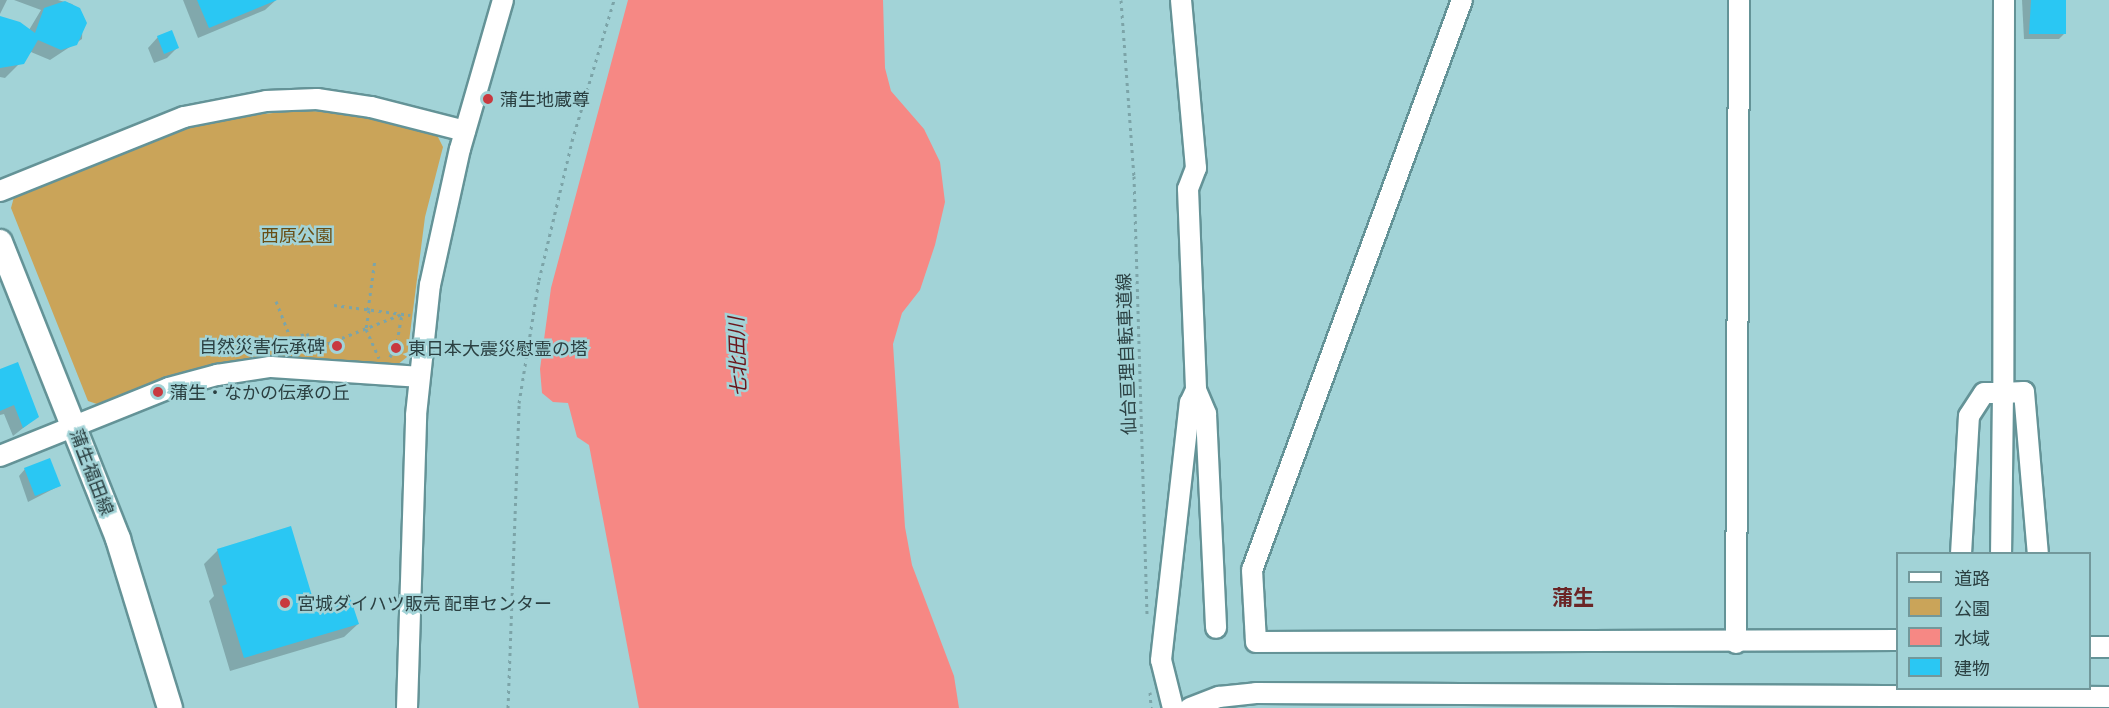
<!DOCTYPE html>
<meta charset="utf-8">
<style>
body{margin:0}
#map{position:relative;width:2109px;height:708px;overflow:hidden;background:#a2d3d7;font-family:Commissioner,"Noto Sans JP",sans-serif}
div>[style]{position:absolute}
[style*='--x']{left:calc(var(--x)*1px);top:calc(var(--y)*1px);width:calc(var(--w)*1px);rotate:calc(var(--a)*1deg)}
.green>*{inset:0;background:#caa459}
.water>*{inset:0;background:#f68884}
.shadow>*{inset:0;background:#0003}
.building>*{inset:0;background:#2ac7f3}
.path>*{height:3px;margin-top:-1.5px;transform-origin:0;background:repeating-linear-gradient(90deg,#7ca4a8 0 3px,transparent 0 7.5px)}
.roads{filter:drop-shadow(2px 0 #649397) drop-shadow(-2px 0 #649397) drop-shadow(0 2px #649397) drop-shadow(0 -2px #649397)}
.minor>*{height:20px;margin:-10px;padding:0 10px;transform-origin:10px;border-radius:10px;background:#fff}
.major>*{height:24px;margin:-12px;padding:0 12px;transform-origin:12px;border-radius:12px;background:#fff}
.dots>*{width:16px;height:16px;translate:-50% -50%;box-sizing:border-box;border:3px solid #a2d3d7;border-radius:50%}
span{translate:-50% -50%;white-space:nowrap;text-align:center;line-height:1.15;-webkit-text-stroke:5px #a2d3d7;paint-order:stroke}
.poi-label{font-size:18px;color:#2b4042}
.left{translate:0 -50%;text-align:left}
.right{translate:-100% -50%;text-align:right}
.park-label{font-size:18px;color:#684e15}
.street-label{font-size:18px;color:#2b4042}
.water-label{font-size:20px;color:#6b151b;font-style:italic}
.quarter-label{font-size:21px;color:#6b2526;font-weight:700}
.legend{position:absolute;left:1896px;top:552px;width:195px;height:138px;box-sizing:border-box;background:#a2d3d7;border:2px solid #72989b;margin:0;padding:8px 10px;list-style:none;font-size:18px;color:#2b4042}
.legend li{display:flex;align-items:center;gap:12px;height:30px}
.legend b{width:30px;border:2px solid #72989b}
</style>
<div id="map">
<div class="green">
<div style="clip-path:polygon(302px 110px,354px 115px,437px 135px,443px 147px,425px 217px,407px 357px,397px 365px,266px 358px,217px 363px,97px 404px,88px 401px,11px 208px,14px 197px,171px 133px,225px 118px)"></div>
</div>
<div class="water">
<div style="clip-path:polygon(628px 0,883px 0,885px 68px,891px 91px,924px 129px,940px 162px,945px 202px,935px 245px,920px 290px,902px 313px,893px 344px,905px 527px,912px 565px,954px 676px,959px 708px,639px 708px,589px 445px,577px 437px,568px 403px,553px 402px,542px 393px,540px 369px,551px 288px)"></div>
</div>
<div class="shadow">
<div style="clip-path:polygon(0 0,7px 0,0 14px)"></div>
<div style="clip-path:polygon(14px 0,58px 0,72px 4px,83px 15px,82px 39px,50px 60px,31px 52px,5px 78px,0 77px,0 18px,29px 30px,41px 10px)"></div>
<div style="clip-path:polygon(183px 0,276px 0,265px 10px,198px 38px)"></div>
<div style="clip-path:polygon(2022px 0,2064px 0,2065px 33px,2059px 39px,2024px 39px)"></div>
<div style="clip-path:polygon(158px 37px,177px 48px,167px 58px,154px 63px,148px 48px)"></div>
<div style="clip-path:polygon(0 371px,37px 417px,13px 436px,4px 414px,0 415px)"></div>
<div style="clip-path:polygon(25px 469px,59px 486px,28px 502px,19px 476px)"></div>
<div style="clip-path:polygon(218px 550px,315px 610px,358px 624px,344px 637px,230px 671px,209px 601px,214px 596px,204px 564px)"></div>
</div>
<div class="building">
<div style="clip-path:polygon(197px 0,277px 0,209px 28px)"></div>
<div style="clip-path:polygon(2031px 0,2066px 0,2066px 34px,2029px 34px)"></div>
<div style="clip-path:polygon(65px 1px,80px 8px,87px 23px,77px 45px,61px 50px,38px 40px,24px 64px,0 68px,0 16px,20px 22px,35px 33px,44px 8px)"></div>
<div style="clip-path:polygon(172px 30px,179px 48px,164px 54px,157px 36px)"></div>
<div style="clip-path:polygon(18px 362px,39px 417px,23px 428px,14px 405px,0 411px,0 369px)"></div>
<div style="clip-path:polygon(50px 458px,61px 486px,35px 496px,24px 468px)"></div>
<div style="clip-path:polygon(291px 526px,316px 609px,350px 597px,359px 624px,244px 658px,222px 586px,227px 584px,217px 549px)"></div>
</div>
<div class="path">
<div style="--x:1121;--y:0;--w:176;--a:85.8"></div>
<div style="--x:1134;--y:176;--w:440;--a:88.3"></div>
<div style="--x:276;--y:301;--w:41;--a:68.5"></div>
<div style="--x:334;--y:305;--w:77;--a:7.5"></div>
<div style="--x:368;--y:310;--w:51;--a:-82.2"></div>
<div style="--x:369;--y:310;--w:19;--a:99"></div>
<div style="--x:366;--y:329;--w:32;--a:66"></div>
<div style="--x:266;--y:349;--w:44;--a:-21.3"></div>
<div style="--x:307;--y:333;--w:17;--a:66"></div>
<div style="--x:314;--y:349;--w:95;--a:-21.7"></div>
<div style="--x:390;--y:357;--w:17;--a:-65"></div>
<div style="--x:397;--y:342;--w:28;--a:-80"></div>
<div style="--x:1150;--y:692;--w:16;--a:86"></div>
<div style="--x:508;--y:708;--w:305;--a:-87.9"></div>
<div style="--x:519;--y:403;--w:125;--a:-80.8"></div>
<div style="--x:539;--y:280;--w:143;--a:-76.6"></div>
<div style="--x:572;--y:141;--w:147;--a:-73.4"></div>
</div>
<div class="roads">
<div class="minor">
<div style="--x:1181;--y:0;--w:169;--a:84.9"></div>
<div style="--x:1196;--y:168;--w:22;--a:111"></div>
<div style="--x:1188;--y:189;--w:201;--a:87.7"></div>
<div style="--x:1196;--y:390;--w:26;--a:67"></div>
<div style="--x:1206;--y:414;--w:214;--a:87.3"></div>
<div style="--x:1462;--y:0;--w:607;--a:110.22"></div>
<div style="--x:1252;--y:570;--w:72;--a:86.8"></div>
<div style="--x:1256;--y:642;--w:642;--a:-0.18"></div>
<div style="--x:2004;--y:0;--w:393;--a:90.1"></div>
<div style="--x:2003;--y:393;--w:21;--a:-3"></div>
<div style="--x:2024;--y:392;--w:163;--a:85.1"></div>
<div style="--x:0;--y:191;--w:198;--a:-21.9"></div>
<div style="--x:184;--y:117;--w:84;--a:-11"></div>
<div style="--x:266;--y:101;--w:51;--a:-2.2"></div>
<div style="--x:317;--y:99;--w:55;--a:8.4"></div>
<div style="--x:371;--y:107;--w:97;--a:14.3"></div>
<div style="--x:0;--y:456;--w:182;--a:-21.9"></div>
<div style="--x:169;--y:388;--w:50;--a:-15.2"></div>
<div style="--x:217;--y:375;--w:54;--a:-8.6"></div>
<div style="--x:270;--y:367;--w:149;--a:3.8"></div>
<div style="--x:1961;--y:554;--w:138;--a:-86.7"></div>
<div style="--x:1969;--y:416;--w:27;--a:-57"></div>
<div style="--x:1984;--y:393;--w:19;--a:0"></div>
<div style="--x:2003;--y:393;--w:161;--a:90.7"></div>
<div style="--x:1736;--y:643;--w:643;--a:-89.73"></div>
<div style="--x:2090;--y:647;--w:19;--a:0"></div>
<div style="--x:407;--y:708;--w:293;--a:-88.2"></div>
<div style="--x:416;--y:415;--w:131;--a:-83.9"></div>
<div style="--x:430;--y:285;--w:139;--a:-77.6"></div>
<div style="--x:460;--y:149;--w:155;--a:-73.9"></div>
<div style="--x:1173;--y:708;--w:49;--a:-104"></div>
<div style="--x:1161;--y:660;--w:259;--a:-83.6"></div>
<div style="--x:1190;--y:403;--w:14;--a:-65"></div>
<div style="--x:1190;--y:708;--w:31;--a:-21"></div>
<div style="--x:1219;--y:697;--w:37;--a:-6"></div>
<div style="--x:1256;--y:693;--w:853;--a:0.27"></div>
</div>
<div class="major">
<div style="--x:0;--y:242;--w:320;--a:68.3"></div>
<div style="--x:118;--y:539;--w:177;--a:72.9"></div>
</div>
</div>
<div class="dots">
<div style="left:488px;top:99px;background:#c8393f"></div>
<div style="left:337px;top:346px;background:#c8393f"></div>
<div style="left:396px;top:348px;background:#c8393f"></div>
<div style="left:158px;top:392px;background:#c8393f"></div>
<div style="left:285px;top:603px;background:#c8393f"></div>
</div>
<div class="poi-label">
<span class="left" style="left:500px;top:99px">蒲生地蔵尊</span>
<span class="right" style="left:325px;top:346px">自然災害伝承碑</span>
<span class="left" style="left:408px;top:348px">東日本大震災慰霊の塔</span>
<span class="left" style="left:170px;top:392px">蒲生・なかの伝承の丘</span>
<span class="left" style="left:297px;top:603px">宮城ダイハツ販売 配車センター</span>
</div>
<div class="park-label">
<span style="left:297px;top:235px">西原公園</span>
</div>
<div class="street-label">
<span style="left:1126px;top:354px;rotate:-92deg">仙台亘理自転車道線</span>
<span style="left:92px;top:472px;rotate:69deg">蒲生福田線</span>
</div>
<div class="water-label">
<span style="left:737px;top:357px;rotate:-92deg">七北田川</span>
</div>
<div class="quarter-label">
<span style="left:1573px;top:597px">蒲生</span>
</div>
<ul class="legend">
<li><b style="height:8px;background:#fff"></b>道路</li>
<li><b style="height:16px;background:#caa459"></b>公園</li>
<li><b style="height:16px;background:#f68884"></b>水域</li>
<li><b style="height:16px;background:#2ac7f3"></b>建物</li>
</ul>
</div>
